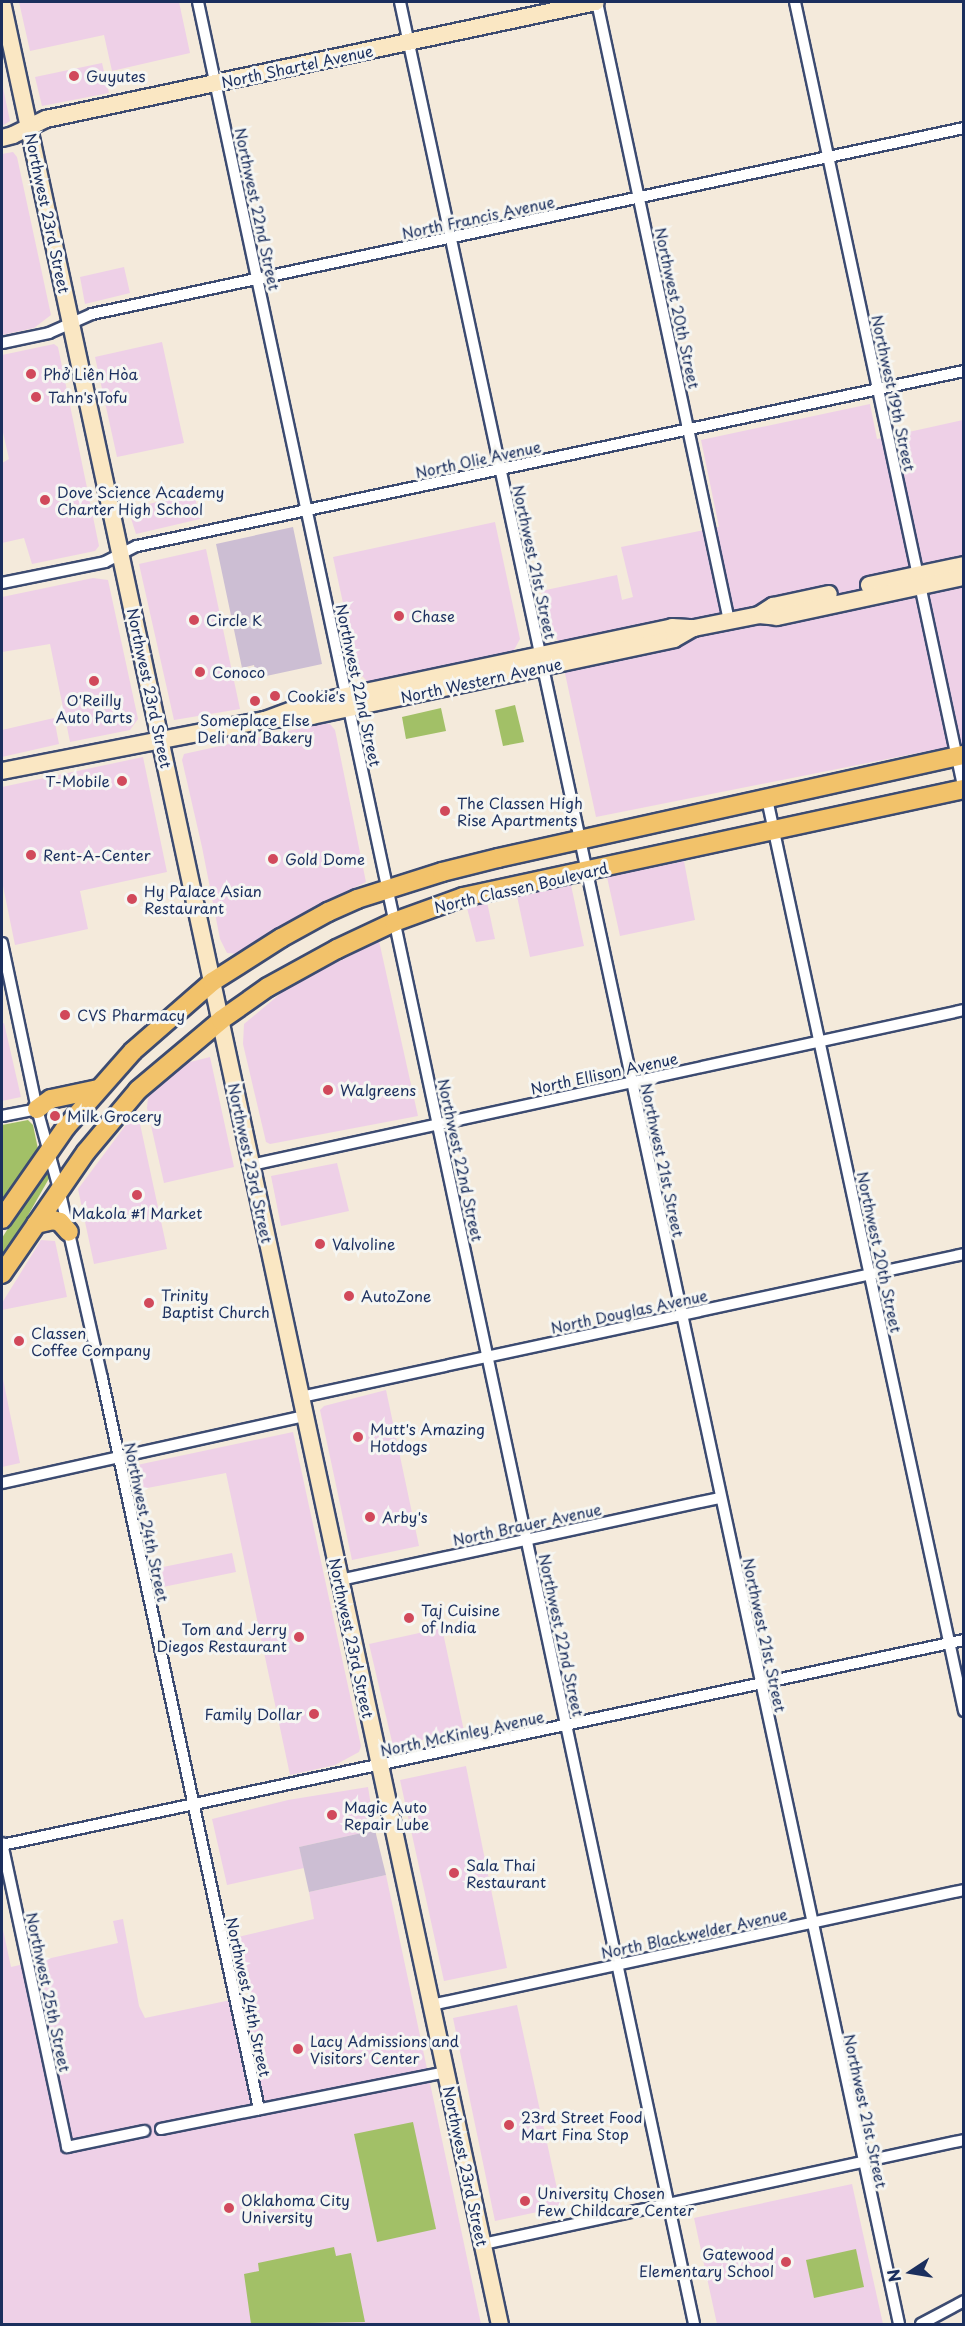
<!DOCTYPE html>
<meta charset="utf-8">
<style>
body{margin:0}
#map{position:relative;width:965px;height:2326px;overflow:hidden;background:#f4eadb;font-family:"Playpen Sans",sans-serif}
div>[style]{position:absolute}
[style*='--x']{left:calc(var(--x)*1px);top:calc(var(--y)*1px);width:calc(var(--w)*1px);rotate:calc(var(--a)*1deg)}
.built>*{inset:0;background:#eed0e7}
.industrial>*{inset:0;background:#ccbed3}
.green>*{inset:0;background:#a2c067}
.roads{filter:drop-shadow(2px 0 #3c4b71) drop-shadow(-2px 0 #3c4b71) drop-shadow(0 2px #3c4b71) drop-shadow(0 -2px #3c4b71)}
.street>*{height:10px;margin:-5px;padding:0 5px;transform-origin:5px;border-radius:5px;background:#fff}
.secondary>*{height:16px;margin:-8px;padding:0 8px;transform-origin:8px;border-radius:8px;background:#fae7c3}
.primary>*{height:18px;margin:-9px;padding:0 9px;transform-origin:9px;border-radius:9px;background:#f2c26a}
.dots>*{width:16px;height:16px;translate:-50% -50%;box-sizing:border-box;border:3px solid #f6f6f2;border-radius:50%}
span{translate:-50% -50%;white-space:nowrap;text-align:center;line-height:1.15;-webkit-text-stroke:6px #f6f6f2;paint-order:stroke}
.street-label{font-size:15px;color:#1b2f5e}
.poi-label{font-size:15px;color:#1b2f5e}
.left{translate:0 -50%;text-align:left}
.right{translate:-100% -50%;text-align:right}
.frame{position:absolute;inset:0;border:3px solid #1b2f5e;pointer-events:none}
.north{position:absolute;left:881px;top:2242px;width:60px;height:60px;-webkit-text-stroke:4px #f6f6f2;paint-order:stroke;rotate:258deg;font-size:16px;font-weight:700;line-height:24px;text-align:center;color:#1b2f5e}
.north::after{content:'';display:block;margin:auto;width:21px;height:27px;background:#1b2f5e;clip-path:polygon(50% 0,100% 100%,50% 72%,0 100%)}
</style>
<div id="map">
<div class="built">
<div style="clip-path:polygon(19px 2px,179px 2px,190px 53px,112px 71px,104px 35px,30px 51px)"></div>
<div style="clip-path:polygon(102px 63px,109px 93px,42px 106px,35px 77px)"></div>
<div style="clip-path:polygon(2px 83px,10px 121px,2px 126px)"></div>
<div style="clip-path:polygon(13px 152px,17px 157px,51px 315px,34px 328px,2px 335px,2px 154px)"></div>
<div style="clip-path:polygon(124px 267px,130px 293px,85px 304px,80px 277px)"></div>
<div style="clip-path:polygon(162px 342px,184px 443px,117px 457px,95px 357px)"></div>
<div style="clip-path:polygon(54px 344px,58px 347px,99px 546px,95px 551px,32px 564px,24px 538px,2px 543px,2px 463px,9px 459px,2px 428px,2px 355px)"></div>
<div style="clip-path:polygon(870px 404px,877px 439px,963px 420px,963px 744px,596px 817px,558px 641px,547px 617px,541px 591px,617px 575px,622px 600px,633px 597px,621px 547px,719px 527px,701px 440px)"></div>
<div style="clip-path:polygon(194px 493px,200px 519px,136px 534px,128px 509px)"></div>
<div style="clip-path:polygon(495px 522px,520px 639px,513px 652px,368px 682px,358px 672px,333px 557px)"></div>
<div style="clip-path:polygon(206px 549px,240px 709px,174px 720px,139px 564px)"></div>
<div style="clip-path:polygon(93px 578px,108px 580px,138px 719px,130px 730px,70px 742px,50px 644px,2px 652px,2px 597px)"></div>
<div style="clip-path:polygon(54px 718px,59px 744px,2px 757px,2px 730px)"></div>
<div style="clip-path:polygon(324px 723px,330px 724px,335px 730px,366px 882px,313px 907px,239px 954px,227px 953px,220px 939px,202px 847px,182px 760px,184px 754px)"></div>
<div style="clip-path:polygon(143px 757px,167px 872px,80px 891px,88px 929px,15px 945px,2px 881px,2px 787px)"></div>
<div style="clip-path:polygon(684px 861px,695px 920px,620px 936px,607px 877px)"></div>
<div style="clip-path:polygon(571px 885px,584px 946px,530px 957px,517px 896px)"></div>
<div style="clip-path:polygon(487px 902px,495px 939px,476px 942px,467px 908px)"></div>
<div style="clip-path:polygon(379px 941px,418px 1116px,270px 1144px,266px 1142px,243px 1044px,244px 1024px,287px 988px)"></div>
<div style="clip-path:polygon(4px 1023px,21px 1097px,2px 1101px,2px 1024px)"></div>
<div style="clip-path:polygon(210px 1057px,234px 1167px,164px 1183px,147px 1108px,148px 1097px,186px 1063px)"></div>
<div style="clip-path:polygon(137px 1110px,167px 1249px,94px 1264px,78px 1189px)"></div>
<div style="clip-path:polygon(337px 1163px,349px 1211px,281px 1226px,271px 1176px)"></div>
<div style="clip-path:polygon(41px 1240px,55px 1241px,67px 1297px,2px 1310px,2px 1303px)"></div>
<div style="clip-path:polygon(2px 1374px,20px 1463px,2px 1467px)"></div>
<div style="clip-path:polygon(386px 1390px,419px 1546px,352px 1560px,320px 1410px,324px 1406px)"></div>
<div style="clip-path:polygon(293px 1432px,361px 1746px,359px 1752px,335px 1765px,290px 1775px,226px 1473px,142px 1489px,137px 1465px)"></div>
<div style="clip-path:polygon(232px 1553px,236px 1572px,163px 1587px,158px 1568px)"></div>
<div style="clip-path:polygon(442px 1628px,464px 1731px,393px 1746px,369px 1644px)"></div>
<div style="clip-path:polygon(466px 1766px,507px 1968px,444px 1981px,400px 1780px)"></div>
<div style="clip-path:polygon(368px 1787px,375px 1830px,299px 1847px,304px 1868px,227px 1885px,212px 1819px,288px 1800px)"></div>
<div style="clip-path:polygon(386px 1875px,481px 2324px,2px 2324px,2px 1925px,11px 1967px,118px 1943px,113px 1921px,123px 1919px,139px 2006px,145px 2018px,250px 1996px,238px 1937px,314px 1919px,309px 1892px)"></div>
<div style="clip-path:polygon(517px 2005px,561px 2207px,495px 2221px,453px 2018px)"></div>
<div style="clip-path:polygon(852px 2184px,883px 2324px,717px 2324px,694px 2218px)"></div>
</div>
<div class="industrial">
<div style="clip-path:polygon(293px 527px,322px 664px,257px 678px,254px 665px,242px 668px,216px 544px)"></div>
<div style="clip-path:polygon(375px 1830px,386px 1875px,309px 1892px,299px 1847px)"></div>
</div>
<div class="green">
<div style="clip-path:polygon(515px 705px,524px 742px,503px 746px,495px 710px)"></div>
<div style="clip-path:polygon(441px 708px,446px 731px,406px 739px,402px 717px)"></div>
<div style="clip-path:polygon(28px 1120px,33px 1125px,38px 1149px,2px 1207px,2px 1125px)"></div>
<div style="clip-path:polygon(48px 1174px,51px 1175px,2px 1261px,2px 1238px,40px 1177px)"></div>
<div style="clip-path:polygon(413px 2122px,436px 2229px,377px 2242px,354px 2134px)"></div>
<div style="clip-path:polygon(334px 2247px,336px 2256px,351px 2253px,365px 2322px,251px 2324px,244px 2274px,259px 2271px,258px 2263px)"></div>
<div style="clip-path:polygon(856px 2249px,864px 2287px,814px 2298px,806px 2260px)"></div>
</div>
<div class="roads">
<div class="street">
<div style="--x:198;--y:2;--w:2374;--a:77.94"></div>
<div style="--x:400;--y:2;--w:2375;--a:77.87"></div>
<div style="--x:597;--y:2;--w:633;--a:77.96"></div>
<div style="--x:795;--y:2;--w:806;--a:77.9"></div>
<div style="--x:2;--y:343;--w:48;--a:-12"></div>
<div style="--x:49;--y:333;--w:47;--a:-23.8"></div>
<div style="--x:92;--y:314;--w:892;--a:-12.04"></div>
<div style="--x:2;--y:583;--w:105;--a:-11.5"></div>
<div style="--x:105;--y:562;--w:36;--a:-27"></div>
<div style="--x:137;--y:546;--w:845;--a:-11.95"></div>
<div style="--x:767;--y:799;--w:933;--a:77.81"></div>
<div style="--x:2;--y:943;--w:170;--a:78.1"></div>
<div style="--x:37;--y:1109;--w:83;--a:74.6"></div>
<div style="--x:59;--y:1189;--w:194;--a:77.2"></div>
<div style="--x:102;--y:1378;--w:748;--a:77.88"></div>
<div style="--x:2;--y:1116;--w:36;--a:-11"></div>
<div style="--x:251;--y:1165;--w:730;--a:-12.26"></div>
<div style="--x:301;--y:1397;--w:678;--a:-12.17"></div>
<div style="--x:2;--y:1483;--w:310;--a:-12.5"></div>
<div style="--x:340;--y:1580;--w:389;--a:-12.2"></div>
<div style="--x:2;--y:1843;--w:311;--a:77.9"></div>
<div style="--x:67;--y:2147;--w:79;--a:-11.7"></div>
<div style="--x:2;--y:1845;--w:984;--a:-12.03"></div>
<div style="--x:431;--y:2005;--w:545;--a:-12.18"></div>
<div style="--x:161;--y:2129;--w:291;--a:-11.3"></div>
<div style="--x:483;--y:2244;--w:492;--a:-12.2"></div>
<div style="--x:921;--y:2324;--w:49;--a:-28.1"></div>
</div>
<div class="secondary">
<div style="--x:2;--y:2;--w:2375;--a:77.9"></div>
<div style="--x:2;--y:138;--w:11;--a:-15"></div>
<div style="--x:13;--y:135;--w:37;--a:-26"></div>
<div style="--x:46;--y:119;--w:562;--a:-12.01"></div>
<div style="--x:869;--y:585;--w:97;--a:-11.9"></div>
<div style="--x:759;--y:615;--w:17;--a:-33"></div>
<div style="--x:773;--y:606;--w:57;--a:-12.1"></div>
<div style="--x:265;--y:720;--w:46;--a:-20.4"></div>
<div style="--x:308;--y:704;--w:372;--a:-11.9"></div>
<div style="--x:672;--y:627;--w:22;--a:3"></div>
<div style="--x:694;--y:628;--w:66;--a:-11.3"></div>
<div style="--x:759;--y:615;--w:18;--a:6"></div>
<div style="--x:777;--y:617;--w:191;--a:-12.1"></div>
<div style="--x:2;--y:771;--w:268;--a:-11"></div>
<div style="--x:265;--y:720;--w:47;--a:-4.9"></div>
<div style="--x:312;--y:716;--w:370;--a:-12"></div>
<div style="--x:674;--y:639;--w:22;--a:-30"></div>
</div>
<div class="primary">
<div style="--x:37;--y:1109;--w:17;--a:-36"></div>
<div style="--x:51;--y:1099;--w:48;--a:-12"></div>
<div style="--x:2;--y:1219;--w:112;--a:-55.2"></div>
<div style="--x:66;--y:1127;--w:101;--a:-48.6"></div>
<div style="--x:133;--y:1051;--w:105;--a:-41.1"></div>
<div style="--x:212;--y:982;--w:82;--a:-32.5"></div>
<div style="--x:281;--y:938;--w:54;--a:-29"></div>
<div style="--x:328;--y:912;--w:32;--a:-24"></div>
<div style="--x:357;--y:899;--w:89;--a:-17.6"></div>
<div style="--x:442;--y:872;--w:58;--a:-14"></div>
<div style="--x:498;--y:858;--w:477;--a:-12.5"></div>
<div style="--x:36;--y:1224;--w:17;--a:-13"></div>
<div style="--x:53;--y:1220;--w:7;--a:16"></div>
<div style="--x:60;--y:1222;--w:13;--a:48"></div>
<div style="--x:2;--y:1274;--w:148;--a:-55.5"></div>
<div style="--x:86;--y:1152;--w:81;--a:-50"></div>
<div style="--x:138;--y:1090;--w:109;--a:-40.1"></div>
<div style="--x:221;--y:1020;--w:57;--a:-35.1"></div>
<div style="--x:268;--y:987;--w:79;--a:-28.8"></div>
<div style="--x:337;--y:949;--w:63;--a:-25.3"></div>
<div style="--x:394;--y:922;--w:73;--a:-19.9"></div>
<div style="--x:463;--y:897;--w:513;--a:-12.17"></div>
</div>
</div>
<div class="dots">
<div style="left:74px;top:76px;background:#d1495b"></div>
<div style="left:31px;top:374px;background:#d1495b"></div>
<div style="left:36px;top:397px;background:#d1495b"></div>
<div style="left:45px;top:500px;background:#d1495b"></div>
<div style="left:399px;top:616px;background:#d1495b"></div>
<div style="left:194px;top:620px;background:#d1495b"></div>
<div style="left:200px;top:672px;background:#d1495b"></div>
<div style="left:94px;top:681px;background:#d1495b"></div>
<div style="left:275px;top:696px;background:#d1495b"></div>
<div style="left:255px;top:701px;background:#d1495b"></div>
<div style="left:122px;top:781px;background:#d1495b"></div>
<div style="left:445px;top:811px;background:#d1495b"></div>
<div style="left:31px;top:855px;background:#d1495b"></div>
<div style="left:273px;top:859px;background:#d1495b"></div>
<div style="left:132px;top:899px;background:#d1495b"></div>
<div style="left:65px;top:1015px;background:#d1495b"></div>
<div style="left:328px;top:1090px;background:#d1495b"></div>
<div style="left:55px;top:1116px;background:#d1495b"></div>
<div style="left:137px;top:1195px;background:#d1495b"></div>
<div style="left:320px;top:1244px;background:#d1495b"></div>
<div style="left:349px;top:1296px;background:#d1495b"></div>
<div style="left:149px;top:1303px;background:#d1495b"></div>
<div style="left:19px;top:1341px;background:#d1495b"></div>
<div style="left:358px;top:1437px;background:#d1495b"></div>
<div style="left:370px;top:1517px;background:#d1495b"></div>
<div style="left:409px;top:1618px;background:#d1495b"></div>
<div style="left:299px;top:1637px;background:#d1495b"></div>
<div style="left:314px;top:1714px;background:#d1495b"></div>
<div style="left:332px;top:1815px;background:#d1495b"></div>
<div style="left:454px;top:1873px;background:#d1495b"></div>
<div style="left:298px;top:2049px;background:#d1495b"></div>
<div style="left:509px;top:2125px;background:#d1495b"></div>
<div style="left:525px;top:2201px;background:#d1495b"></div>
<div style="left:229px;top:2208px;background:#d1495b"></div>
<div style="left:786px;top:2262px;background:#d1495b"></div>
</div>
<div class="street-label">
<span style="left:297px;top:66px;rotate:-12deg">North Shartel Avenue</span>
<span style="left:258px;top:209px;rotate:78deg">Northwest 22nd Street</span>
<span style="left:48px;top:213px;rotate:78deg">Northwest 23rd Street</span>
<span style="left:478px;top:217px;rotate:-12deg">North Francis Avenue</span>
<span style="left:678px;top:308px;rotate:78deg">Northwest 20th Street</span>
<span style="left:894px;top:393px;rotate:78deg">Northwest 19th Street</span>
<span style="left:478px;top:459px;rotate:-12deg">North Olie Avenue</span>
<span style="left:535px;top:562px;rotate:78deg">Northwest 21st Street</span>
<span style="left:481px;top:680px;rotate:-12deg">North Western Avenue</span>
<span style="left:359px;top:685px;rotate:78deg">Northwest 22nd Street</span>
<span style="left:150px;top:688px;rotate:78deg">Northwest 23rd Street</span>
<span style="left:521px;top:887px;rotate:-13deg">North Classen Boulevard</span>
<span style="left:604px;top:1073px;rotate:-12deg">North Ellison Avenue</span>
<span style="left:461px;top:1160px;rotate:78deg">Northwest 22nd Street</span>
<span style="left:663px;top:1160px;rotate:78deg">Northwest 21st Street</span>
<span style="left:251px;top:1163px;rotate:78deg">Northwest 23rd Street</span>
<span style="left:880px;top:1252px;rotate:78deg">Northwest 20th Street</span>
<span style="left:629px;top:1311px;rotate:-12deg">North Douglas Avenue</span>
<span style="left:147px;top:1522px;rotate:78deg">Northwest 24th Street</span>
<span style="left:527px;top:1524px;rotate:-12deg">North Brauer Avenue</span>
<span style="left:562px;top:1635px;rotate:78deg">Northwest 22nd Street</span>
<span style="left:765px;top:1635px;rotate:78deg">Northwest 21st Street</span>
<span style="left:352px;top:1638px;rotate:78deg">Northwest 23rd Street</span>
<span style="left:462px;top:1733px;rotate:-12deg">North McKinley Avenue</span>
<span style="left:694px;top:1933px;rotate:-12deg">North Blackwelder Avenue</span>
<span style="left:49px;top:1992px;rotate:78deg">Northwest 25th Street</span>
<span style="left:249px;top:1997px;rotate:78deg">Northwest 24th Street</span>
<span style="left:866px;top:2111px;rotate:78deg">Northwest 21st Street</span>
<span style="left:466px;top:2166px;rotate:78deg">Northwest 23rd Street</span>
</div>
<div class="poi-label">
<span class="left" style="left:86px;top:76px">Guyutes</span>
<span class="left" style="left:43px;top:374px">Phở Liên Hòa</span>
<span class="left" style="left:48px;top:397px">Tahn's Tofu</span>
<span class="left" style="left:57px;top:500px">Dove Science Academy<br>Charter High School</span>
<span class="left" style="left:411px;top:616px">Chase</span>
<span class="left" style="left:206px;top:620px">Circle K</span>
<span class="left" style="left:212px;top:672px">Conoco</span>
<span class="left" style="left:287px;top:696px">Cookie's</span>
<span style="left:94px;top:708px">O'Reilly<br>Auto Parts</span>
<span style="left:255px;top:728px">Someplace Else<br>Deli and Bakery</span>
<span class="right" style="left:110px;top:781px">T-Mobile</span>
<span class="left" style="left:457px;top:811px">The Classen High<br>Rise Apartments</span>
<span class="left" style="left:43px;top:855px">Rent-A-Center</span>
<span class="left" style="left:285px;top:859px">Gold Dome</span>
<span class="left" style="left:144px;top:899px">Hy Palace Asian<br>Restaurant</span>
<span class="left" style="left:77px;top:1015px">CVS Pharmacy</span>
<span class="left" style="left:340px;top:1090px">Walgreens</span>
<span class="left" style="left:67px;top:1116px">Milk Grocery</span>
<span style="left:137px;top:1213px">Makola #1 Market</span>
<span class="left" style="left:332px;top:1244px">Valvoline</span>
<span class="left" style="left:161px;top:1303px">Trinity<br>Baptist Church</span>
<span class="left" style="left:361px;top:1296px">AutoZone</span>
<span class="left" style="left:31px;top:1341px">Classen<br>Coffee Company</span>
<span class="left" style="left:370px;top:1437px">Mutt's Amazing<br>Hotdogs</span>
<span class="left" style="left:382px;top:1517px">Arby's</span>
<span class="left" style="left:421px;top:1618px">Taj Cuisine<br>of India</span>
<span class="right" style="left:287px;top:1637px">Tom and Jerry<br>Diegos Restaurant</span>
<span class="right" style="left:302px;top:1714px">Family Dollar</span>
<span class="left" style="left:344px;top:1815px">Magic Auto<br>Repair Lube</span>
<span class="left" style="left:466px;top:1873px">Sala Thai<br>Restaurant</span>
<span class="left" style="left:310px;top:2049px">Lacy Admissions and<br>Visitors' Center</span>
<span class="left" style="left:521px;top:2125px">23rd Street Food<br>Mart Fina Stop</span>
<span class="left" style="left:537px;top:2201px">University Chosen<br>Few Childcare Center</span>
<span class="left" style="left:241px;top:2208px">Oklahoma City<br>University</span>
<span class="right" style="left:774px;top:2262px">Gatewood<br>Elementary School</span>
</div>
<div class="frame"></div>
<div class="north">N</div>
</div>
